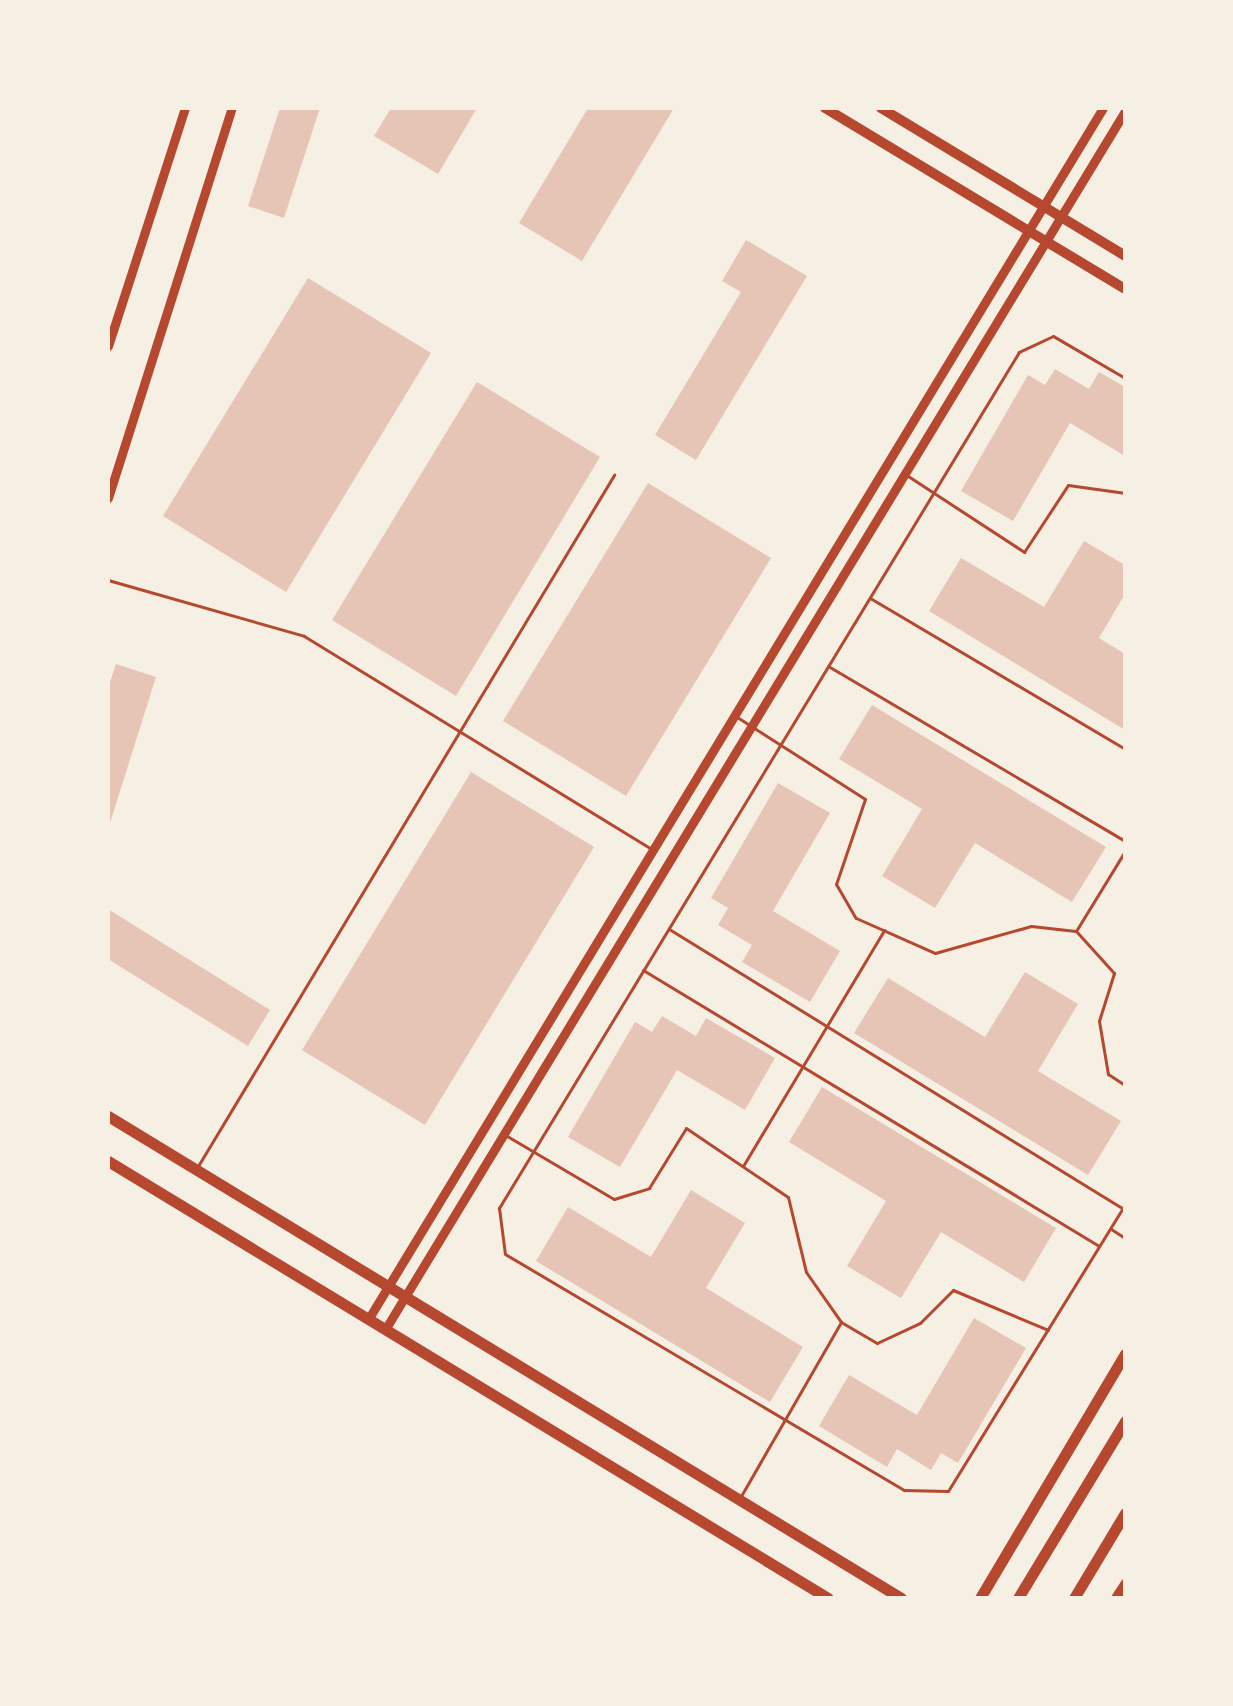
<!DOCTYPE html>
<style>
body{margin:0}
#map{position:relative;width:1233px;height:1706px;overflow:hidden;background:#f6efe4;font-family:Bitter,serif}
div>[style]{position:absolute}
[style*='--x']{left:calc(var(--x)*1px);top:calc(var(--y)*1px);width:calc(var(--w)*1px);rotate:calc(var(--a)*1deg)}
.building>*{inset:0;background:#e6c5b7}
.service>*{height:3px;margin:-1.5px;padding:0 1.5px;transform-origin:1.5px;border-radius:1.5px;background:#b5482f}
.tertiary>*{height:9px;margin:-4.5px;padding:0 4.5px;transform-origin:4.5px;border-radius:4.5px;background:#b5482f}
.secondary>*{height:10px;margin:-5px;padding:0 5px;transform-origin:5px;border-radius:5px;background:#b5482f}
.primary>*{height:11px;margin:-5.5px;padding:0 5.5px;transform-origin:5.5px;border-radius:5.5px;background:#b5482f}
span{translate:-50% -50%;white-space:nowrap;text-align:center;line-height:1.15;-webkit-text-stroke:6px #f6efe4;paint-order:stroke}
.frame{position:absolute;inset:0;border:110px solid #f6efe4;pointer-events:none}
</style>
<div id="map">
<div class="building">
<div style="clip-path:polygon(280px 108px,320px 108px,284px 218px,248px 206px)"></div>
<div style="clip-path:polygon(391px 108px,477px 108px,438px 174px,374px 136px)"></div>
<div style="clip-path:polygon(588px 108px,674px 108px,582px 261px,519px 223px)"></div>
<div style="clip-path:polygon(746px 240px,807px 276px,696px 460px,655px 435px,741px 292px,722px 281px)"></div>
<div style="clip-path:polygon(308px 278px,431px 353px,286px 592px,163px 516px)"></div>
<div style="clip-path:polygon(1055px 369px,1089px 389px,1099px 372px,1125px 387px,1125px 456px,1070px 423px,1013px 521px,961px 491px,1028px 375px,1045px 385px)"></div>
<div style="clip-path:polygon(477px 382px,600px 457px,456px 696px,332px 620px)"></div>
<div style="clip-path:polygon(648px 483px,771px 558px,626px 796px,503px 721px)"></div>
<div style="clip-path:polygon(1084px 541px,1125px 565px,1125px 594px,1099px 638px,1125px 654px,1125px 730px,929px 611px,961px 558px,1044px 607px)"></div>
<div style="clip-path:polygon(116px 664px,156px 677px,109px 826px,108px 688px)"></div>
<div style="clip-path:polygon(872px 705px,1106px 847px,1072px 902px,975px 843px,935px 908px,882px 876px,922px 809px,839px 759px)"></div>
<div style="clip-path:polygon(471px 772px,594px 847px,425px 1125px,302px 1050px)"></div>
<div style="clip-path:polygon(778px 783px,830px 813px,773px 911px,840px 951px,810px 1002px,742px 962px,752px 945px,718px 925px,728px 908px,711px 898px)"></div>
<div style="clip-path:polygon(108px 909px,270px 1010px,248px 1046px,108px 959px)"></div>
<div style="clip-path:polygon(1025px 972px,1078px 1004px,1038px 1071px,1121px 1121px,1088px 1175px,854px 1033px,888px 978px,985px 1037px)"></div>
<div style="clip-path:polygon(662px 1016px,696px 1036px,706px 1018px,775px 1058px,745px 1110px,677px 1070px,620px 1167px,568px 1137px,635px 1022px,652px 1032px)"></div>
<div style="clip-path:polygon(822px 1087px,1056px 1228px,1024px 1282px,941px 1232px,901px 1298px,847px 1266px,886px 1201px,789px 1142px)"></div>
<div style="clip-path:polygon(691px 1190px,745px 1223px,706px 1288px,803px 1347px,770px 1402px,536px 1261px,568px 1207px,651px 1257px)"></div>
<div style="clip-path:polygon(974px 1318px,1026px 1348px,958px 1463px,941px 1453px,931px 1470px,897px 1449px,887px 1467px,819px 1426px,849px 1375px,917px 1415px)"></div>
</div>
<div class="service">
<div style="--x:1125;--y:378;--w:83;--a:-149.7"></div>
<div style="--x:1053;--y:336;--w:38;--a:155"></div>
<div style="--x:1019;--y:352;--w:1002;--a:121.28"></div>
<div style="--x:499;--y:1208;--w:46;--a:82.6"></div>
<div style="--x:505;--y:1254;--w:464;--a:30.6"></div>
<div style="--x:904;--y:1490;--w:44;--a:1.3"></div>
<div style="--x:948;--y:1491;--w:337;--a:-58.3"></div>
<div style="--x:908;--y:476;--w:139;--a:33.2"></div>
<div style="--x:1024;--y:552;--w:80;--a:-56.7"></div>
<div style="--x:1068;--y:485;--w:58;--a:8"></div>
<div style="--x:108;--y:580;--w:204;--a:15.9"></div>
<div style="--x:304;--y:636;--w:408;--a:31.5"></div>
<div style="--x:870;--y:598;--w:296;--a:30.6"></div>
<div style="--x:828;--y:666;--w:345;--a:30.5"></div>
<div style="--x:737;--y:717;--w:152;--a:32.6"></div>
<div style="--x:865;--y:799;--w:90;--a:108.8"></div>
<div style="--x:836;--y:884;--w:39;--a:60"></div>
<div style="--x:856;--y:918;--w:86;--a:23.9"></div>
<div style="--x:935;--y:953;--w:100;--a:-15.7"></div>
<div style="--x:1031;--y:926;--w:45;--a:6.3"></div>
<div style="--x:1076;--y:931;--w:57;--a:47.9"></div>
<div style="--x:1114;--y:973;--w:50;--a:107.4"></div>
<div style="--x:1099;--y:1021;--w:54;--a:80.4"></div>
<div style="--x:1108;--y:1074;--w:20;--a:33"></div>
<div style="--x:669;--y:929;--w:532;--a:31.63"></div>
<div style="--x:1076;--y:931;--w:94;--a:-58.5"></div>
<div style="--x:643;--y:970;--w:533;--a:31.18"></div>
<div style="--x:507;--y:1136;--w:124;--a:30.5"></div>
<div style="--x:614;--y:1199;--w:37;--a:-17"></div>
<div style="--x:649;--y:1188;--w:70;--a:-58.3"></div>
<div style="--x:686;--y:1128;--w:123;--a:34.1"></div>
<div style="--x:788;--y:1197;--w:77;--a:76.5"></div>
<div style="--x:806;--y:1272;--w:61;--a:55"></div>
<div style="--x:841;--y:1322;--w:42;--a:30.3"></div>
<div style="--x:877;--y:1343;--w:47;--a:-24.9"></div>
<div style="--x:920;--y:1323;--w:47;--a:-45"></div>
<div style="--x:953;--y:1290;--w:103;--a:22.8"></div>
<div style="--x:198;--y:1166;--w:807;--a:-58.95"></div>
<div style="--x:743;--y:1166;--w:275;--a:-59.1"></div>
<div style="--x:1111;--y:1229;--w:17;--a:33"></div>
<div style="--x:741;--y:1496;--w:201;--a:-60.1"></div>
</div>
<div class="tertiary">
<div style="--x:108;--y:346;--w:250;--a:-72.1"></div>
<div style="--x:108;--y:498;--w:409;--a:-72.4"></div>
<div style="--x:369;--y:1318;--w:1415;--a:-58.76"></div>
<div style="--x:386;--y:1328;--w:1424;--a:-58.73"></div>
</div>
<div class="secondary">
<div style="--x:825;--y:108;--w:350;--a:31.1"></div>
<div style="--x:881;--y:108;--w:285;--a:31.2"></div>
</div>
<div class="primary">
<div style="--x:108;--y:1116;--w:928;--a:31.29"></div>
<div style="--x:108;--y:1161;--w:842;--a:31.26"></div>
<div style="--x:980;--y:1598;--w:284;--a:-59.3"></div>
<div style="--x:1018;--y:1598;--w:207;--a:-58.8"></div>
<div style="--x:1074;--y:1598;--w:99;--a:-59"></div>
<div style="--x:1116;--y:1598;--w:17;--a:-57"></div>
</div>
<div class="frame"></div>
</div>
